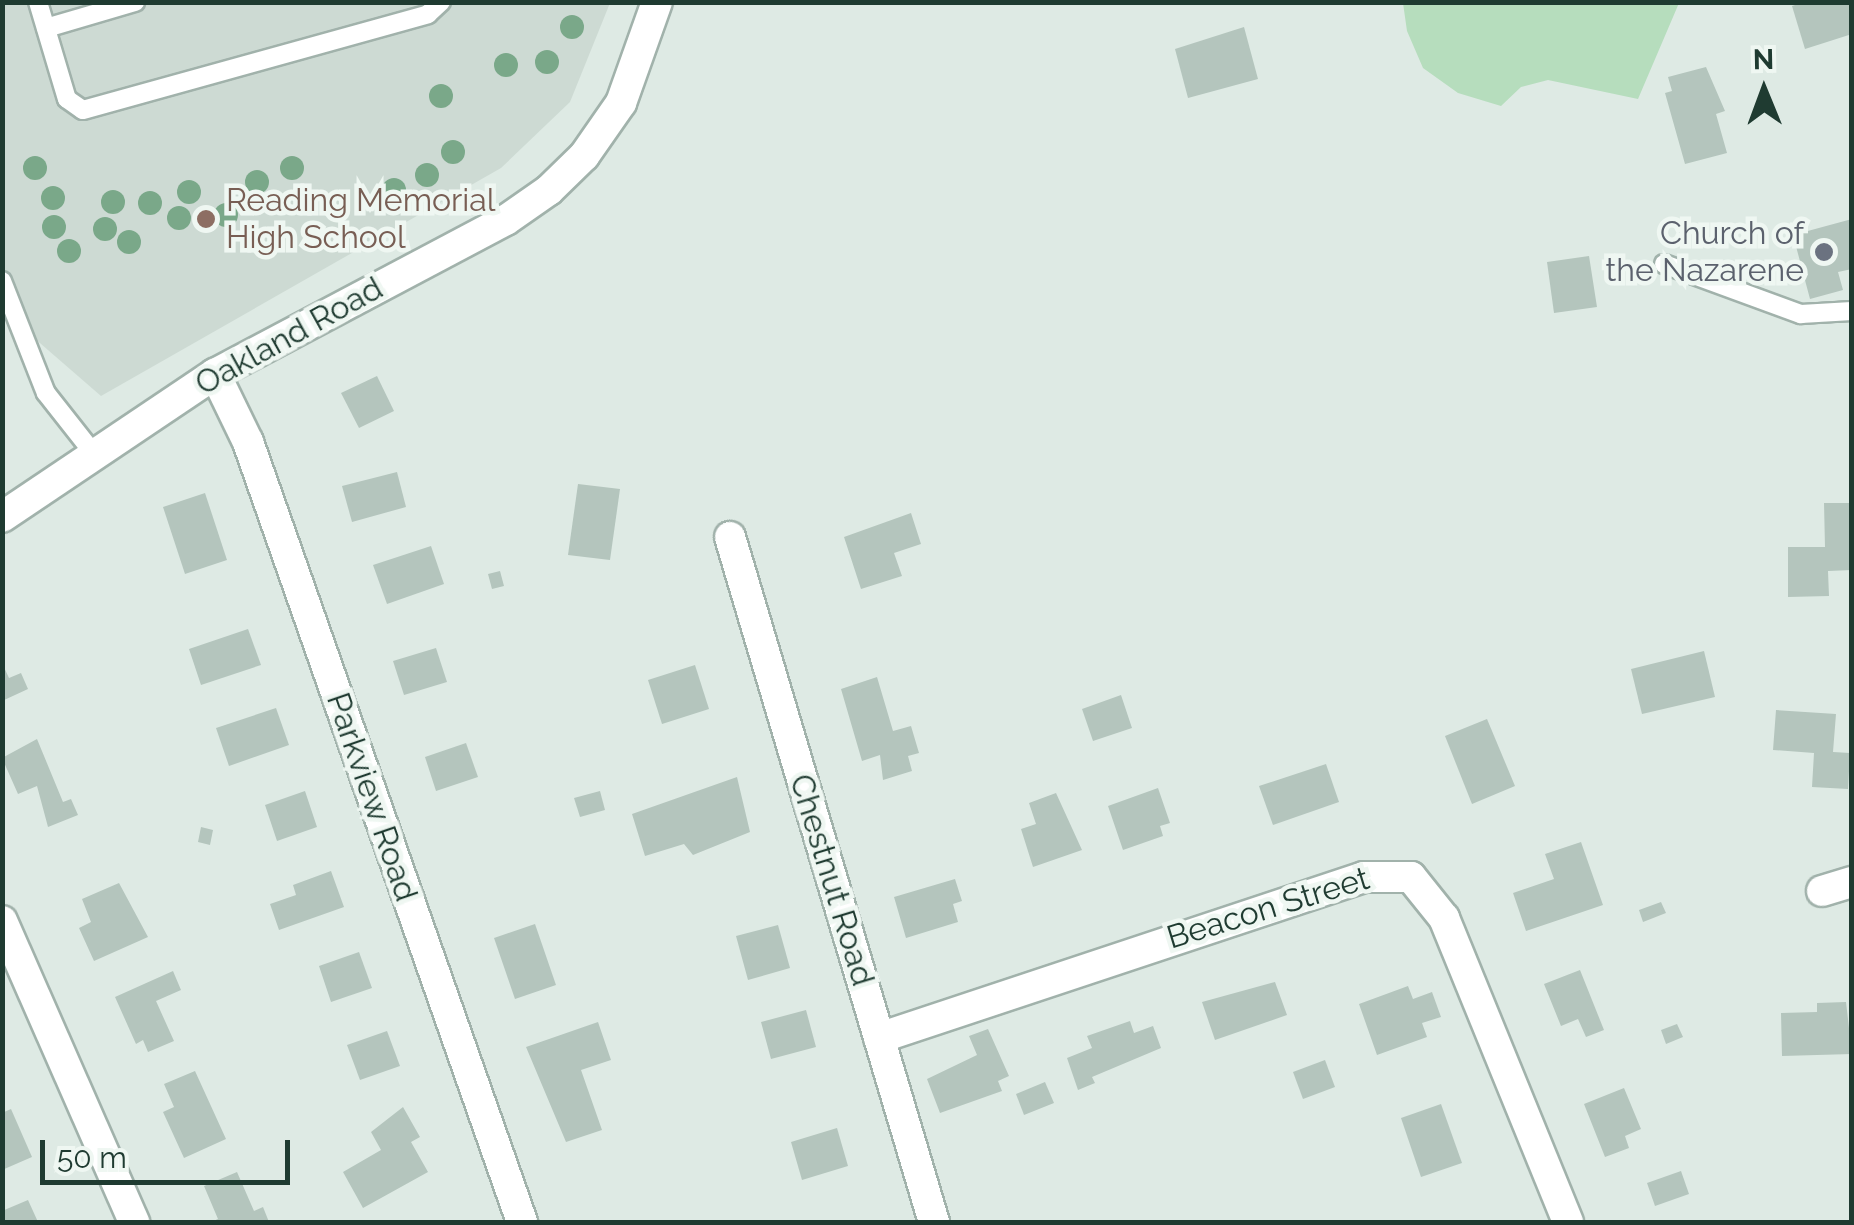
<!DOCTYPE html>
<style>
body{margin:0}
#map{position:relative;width:1854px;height:1225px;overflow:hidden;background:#deeae4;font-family:Raleway,sans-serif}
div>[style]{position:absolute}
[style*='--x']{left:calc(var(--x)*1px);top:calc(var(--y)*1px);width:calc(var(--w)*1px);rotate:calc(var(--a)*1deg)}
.built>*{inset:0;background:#cddad3}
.green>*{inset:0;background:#b6ddbd}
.building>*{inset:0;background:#b4c5bd}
.roads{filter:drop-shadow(2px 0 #a1b2ab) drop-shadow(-2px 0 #a1b2ab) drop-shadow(0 2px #a1b2ab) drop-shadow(0 -2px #a1b2ab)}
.service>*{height:18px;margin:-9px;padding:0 9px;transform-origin:9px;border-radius:9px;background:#fff}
.minor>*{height:30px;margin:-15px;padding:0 15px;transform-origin:15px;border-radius:15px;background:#fff}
.trees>*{width:24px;height:24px;margin:-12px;border-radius:50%;background:#7aa889}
.dots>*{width:28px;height:28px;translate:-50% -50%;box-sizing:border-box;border:5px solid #eff7f2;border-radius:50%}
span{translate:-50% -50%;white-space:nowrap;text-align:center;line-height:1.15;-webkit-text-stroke:9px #eff7f2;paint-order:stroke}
.education-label{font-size:32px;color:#785e54}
.left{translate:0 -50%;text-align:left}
.worship-label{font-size:32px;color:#5b616d}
.right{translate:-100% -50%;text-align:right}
.street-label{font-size:32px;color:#1f3b31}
.frame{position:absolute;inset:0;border:5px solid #1f3b31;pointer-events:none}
.north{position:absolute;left:1714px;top:40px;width:100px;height:100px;-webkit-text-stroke:8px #eff7f2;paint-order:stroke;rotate:359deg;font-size:28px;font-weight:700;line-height:40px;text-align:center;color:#1f3b31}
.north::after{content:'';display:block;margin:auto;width:35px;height:45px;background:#1f3b31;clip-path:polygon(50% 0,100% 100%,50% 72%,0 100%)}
.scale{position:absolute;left:40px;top:1140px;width:250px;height:45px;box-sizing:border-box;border:5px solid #1f3b31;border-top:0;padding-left:12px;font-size:30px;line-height:35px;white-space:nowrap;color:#1f3b31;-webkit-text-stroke:8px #eff7f2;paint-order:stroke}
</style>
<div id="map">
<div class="built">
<div style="clip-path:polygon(3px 3px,610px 3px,570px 102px,501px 168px,101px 396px,3px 311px)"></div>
</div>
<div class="green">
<div style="clip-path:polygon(1403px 3px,1679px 2px,1679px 3px,1638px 99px,1548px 80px,1521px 87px,1501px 106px,1458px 93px,1423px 68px,1407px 31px)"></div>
</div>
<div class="building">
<div style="clip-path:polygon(1804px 2px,1852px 2px,1852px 34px,1805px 49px,1792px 6px)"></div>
<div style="clip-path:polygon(1244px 27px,1258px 79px,1188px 98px,1175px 49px)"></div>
<div style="clip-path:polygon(1706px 67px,1725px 111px,1716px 114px,1727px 153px,1685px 164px,1665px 93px,1672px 91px,1668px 77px)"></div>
<div style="clip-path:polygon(1852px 219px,1852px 269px,1838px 272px,1843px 290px,1810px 299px,1793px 235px)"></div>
<div style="clip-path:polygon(1589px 256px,1597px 307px,1554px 313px,1547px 262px)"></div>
<div style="clip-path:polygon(377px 376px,394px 411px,359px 428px,341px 393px)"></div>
<div style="clip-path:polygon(397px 472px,406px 507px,352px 522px,342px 486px)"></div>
<div style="clip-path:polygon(578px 484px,620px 489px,610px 560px,568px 555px)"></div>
<div style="clip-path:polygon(205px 493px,227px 560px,185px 574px,163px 507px)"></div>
<div style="clip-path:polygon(1824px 503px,1852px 503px,1852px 570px,1828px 571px,1829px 596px,1788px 597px,1788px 547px,1825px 547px)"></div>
<div style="clip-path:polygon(911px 513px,921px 544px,894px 553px,902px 576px,861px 589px,844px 537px)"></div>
<div style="clip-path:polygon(431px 546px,444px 584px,387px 604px,373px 565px)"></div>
<div style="clip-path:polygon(500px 571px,504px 586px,492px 589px,488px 574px)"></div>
<div style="clip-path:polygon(248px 629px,261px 665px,201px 685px,189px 649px)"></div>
<div style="clip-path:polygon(436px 648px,447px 682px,404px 695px,393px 661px)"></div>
<div style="clip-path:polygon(1704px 651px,1715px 697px,1642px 714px,1631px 669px)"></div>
<div style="clip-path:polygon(2px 663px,9px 678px,21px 673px,28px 689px,2px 701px)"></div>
<div style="clip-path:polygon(695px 665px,709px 709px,662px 724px,648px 680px)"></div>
<div style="clip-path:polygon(877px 677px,893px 731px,911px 726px,919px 753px,908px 756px,912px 771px,883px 780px,880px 755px,862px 761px,841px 689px)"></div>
<div style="clip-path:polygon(1121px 695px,1132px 728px,1093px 741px,1082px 709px)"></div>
<div style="clip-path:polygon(276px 708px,289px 745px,229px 766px,216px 728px)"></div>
<div style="clip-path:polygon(1776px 710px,1836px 714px,1833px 752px,1850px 753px,1848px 789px,1812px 787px,1814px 753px,1773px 750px)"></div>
<div style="clip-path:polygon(1487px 719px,1515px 786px,1472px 804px,1445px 736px)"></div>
<div style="clip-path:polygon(37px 739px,63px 802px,71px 799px,78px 815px,48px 827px,37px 786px,18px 794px,2px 758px)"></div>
<div style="clip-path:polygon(466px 743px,478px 777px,436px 791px,425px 757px)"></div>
<div style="clip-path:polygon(1326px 764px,1339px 802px,1273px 825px,1259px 786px)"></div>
<div style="clip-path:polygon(737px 777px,750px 832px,693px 855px,684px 844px,645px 856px,632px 814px)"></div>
<div style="clip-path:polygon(1158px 788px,1170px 823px,1160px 826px,1163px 836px,1123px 850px,1108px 806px)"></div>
<div style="clip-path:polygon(305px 791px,317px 827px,277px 841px,265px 805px)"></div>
<div style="clip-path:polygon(600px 791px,605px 810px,580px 817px,574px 798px)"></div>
<div style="clip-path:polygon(1056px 793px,1082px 850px,1033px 867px,1021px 829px,1036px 824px,1029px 803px)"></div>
<div style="clip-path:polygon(201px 827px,213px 830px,210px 845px,198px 842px)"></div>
<div style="clip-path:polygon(1581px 842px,1603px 905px,1526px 931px,1513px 893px,1554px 879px,1545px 854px)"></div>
<div style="clip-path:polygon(331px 871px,344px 907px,279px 930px,270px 904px,296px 895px,293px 885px)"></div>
<div style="clip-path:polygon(955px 879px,962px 901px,953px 904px,958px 922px,906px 938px,894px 897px)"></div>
<div style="clip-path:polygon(119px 883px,148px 937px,94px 961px,79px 928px,91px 922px,82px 899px)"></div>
<div style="clip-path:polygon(1661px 902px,1666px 913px,1643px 922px,1639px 910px)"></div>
<div style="clip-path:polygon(535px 924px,556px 985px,515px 999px,494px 938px)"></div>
<div style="clip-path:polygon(778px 925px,790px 968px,748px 980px,736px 936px)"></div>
<div style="clip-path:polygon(359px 952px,372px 988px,331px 1002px,319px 966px)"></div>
<div style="clip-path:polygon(1580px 970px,1604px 1030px,1586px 1037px,1578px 1019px,1561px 1026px,1544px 984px)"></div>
<div style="clip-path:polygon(173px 971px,181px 990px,156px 1001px,174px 1041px,148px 1052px,143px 1040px,136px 1044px,115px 997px)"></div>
<div style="clip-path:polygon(1275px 982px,1287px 1015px,1215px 1040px,1202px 1002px)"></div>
<div style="clip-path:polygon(1408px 986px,1413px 999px,1432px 992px,1441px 1017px,1422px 1023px,1427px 1037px,1377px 1055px,1359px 1004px)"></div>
<div style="clip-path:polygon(1846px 1002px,1852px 1054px,1782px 1056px,1781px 1013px,1817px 1012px,1817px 1003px)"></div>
<div style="clip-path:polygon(806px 1010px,816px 1047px,771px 1059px,761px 1022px)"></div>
<div style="clip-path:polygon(1130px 1021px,1134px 1033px,1153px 1026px,1161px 1048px,1092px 1077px,1095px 1083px,1078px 1090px,1067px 1058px,1092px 1048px,1087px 1036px)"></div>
<div style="clip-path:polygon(598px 1022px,611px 1060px,581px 1070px,602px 1130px,566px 1142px,526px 1047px)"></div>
<div style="clip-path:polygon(1677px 1024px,1683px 1037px,1666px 1044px,1661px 1030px)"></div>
<div style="clip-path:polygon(988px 1029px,1009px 1076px,998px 1081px,1002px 1091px,940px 1113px,927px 1079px,977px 1055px,969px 1036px)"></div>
<div style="clip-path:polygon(387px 1031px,400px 1066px,360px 1080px,347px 1045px)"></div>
<div style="clip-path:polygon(1325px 1060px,1335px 1087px,1303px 1099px,1293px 1072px)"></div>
<div style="clip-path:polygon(195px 1071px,226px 1139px,184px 1158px,163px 1112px,174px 1107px,164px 1084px)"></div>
<div style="clip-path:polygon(1045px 1082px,1054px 1103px,1024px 1115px,1016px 1094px)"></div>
<div style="clip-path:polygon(1624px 1088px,1641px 1129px,1625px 1136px,1629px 1148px,1605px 1157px,1584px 1104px)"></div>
<div style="clip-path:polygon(1441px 1104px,1462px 1163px,1421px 1177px,1401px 1118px)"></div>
<div style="clip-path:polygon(403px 1107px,420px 1137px,411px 1142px,428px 1172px,363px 1208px,343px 1172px,381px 1150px,371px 1132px)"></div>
<div style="clip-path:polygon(11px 1109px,32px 1157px,2px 1170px,2px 1113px)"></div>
<div style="clip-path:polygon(837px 1128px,848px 1166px,802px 1180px,791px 1142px)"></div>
<div style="clip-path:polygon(1681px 1171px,1689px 1194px,1655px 1206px,1647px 1183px)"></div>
<div style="clip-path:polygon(237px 1172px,254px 1211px,263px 1207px,269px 1222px,211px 1222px,218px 1219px,204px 1186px)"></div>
<div style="clip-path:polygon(28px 1200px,38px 1222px,2px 1222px,2px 1211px)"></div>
</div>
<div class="roads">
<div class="service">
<div style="--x:38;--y:2;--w:101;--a:73.4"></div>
<div style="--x:67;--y:99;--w:19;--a:35"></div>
<div style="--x:83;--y:110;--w:358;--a:-15.5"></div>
<div style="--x:428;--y:14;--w:18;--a:-43"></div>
<div style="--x:46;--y:28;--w:93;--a:-16.3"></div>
<div style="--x:1664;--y:264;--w:146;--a:20.1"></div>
<div style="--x:1801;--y:314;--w:51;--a:-3.4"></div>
<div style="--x:2;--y:281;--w:120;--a:68.6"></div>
<div style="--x:46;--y:393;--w:78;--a:51.8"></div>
</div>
<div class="minor">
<div style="--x:215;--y:374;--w:76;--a:64.1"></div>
<div style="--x:248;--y:442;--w:827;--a:70.64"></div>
<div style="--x:2;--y:517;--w:257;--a:-33.9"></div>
<div style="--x:215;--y:374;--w:329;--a:-27.9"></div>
<div style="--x:506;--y:220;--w:52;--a:-34.9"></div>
<div style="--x:549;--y:190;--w:49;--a:-44.2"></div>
<div style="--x:584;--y:156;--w:65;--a:-55.1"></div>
<div style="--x:621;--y:103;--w:107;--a:-70.4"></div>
<div style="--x:730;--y:537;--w:715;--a:73.42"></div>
<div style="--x:1822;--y:891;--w:31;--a:-17"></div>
<div style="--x:2;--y:921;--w:329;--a:66.3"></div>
<div style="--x:879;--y:1038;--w:511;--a:-18.36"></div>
<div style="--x:1364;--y:877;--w:47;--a:0"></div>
<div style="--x:1411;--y:877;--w:53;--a:51.2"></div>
<div style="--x:1444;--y:918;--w:328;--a:67.8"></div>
</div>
</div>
<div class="trees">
<div style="left:572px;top:27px"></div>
<div style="left:547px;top:62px"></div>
<div style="left:506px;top:65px"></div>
<div style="left:441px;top:96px"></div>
<div style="left:453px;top:152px"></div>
<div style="left:35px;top:168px"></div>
<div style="left:292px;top:168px"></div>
<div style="left:427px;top:175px"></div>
<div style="left:257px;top:182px"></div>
<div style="left:394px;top:190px"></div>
<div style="left:189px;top:192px"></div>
<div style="left:53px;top:198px"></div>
<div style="left:113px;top:202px"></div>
<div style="left:150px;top:203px"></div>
<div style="left:226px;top:215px"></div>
<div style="left:179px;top:218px"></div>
<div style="left:54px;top:227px"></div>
<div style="left:105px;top:229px"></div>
<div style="left:129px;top:242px"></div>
<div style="left:69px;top:251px"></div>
</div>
<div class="dots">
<div style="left:206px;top:219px;background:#8d6e63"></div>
<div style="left:1824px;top:252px;background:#6b7280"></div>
</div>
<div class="education-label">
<span class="left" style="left:226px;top:219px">Reading Memorial<br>High School</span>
</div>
<div class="worship-label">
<span class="right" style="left:1804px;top:252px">Church of<br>the Nazarene</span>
</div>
<div class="street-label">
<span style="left:289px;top:336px;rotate:-29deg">Oakland Road</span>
<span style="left:372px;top:797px;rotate:71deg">Parkview Road</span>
<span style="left:832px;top:880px;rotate:73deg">Chestnut Road</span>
<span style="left:1268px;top:908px;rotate:-17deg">Beacon Street</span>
</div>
<div class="frame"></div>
<div class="north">N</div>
<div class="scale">50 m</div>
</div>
